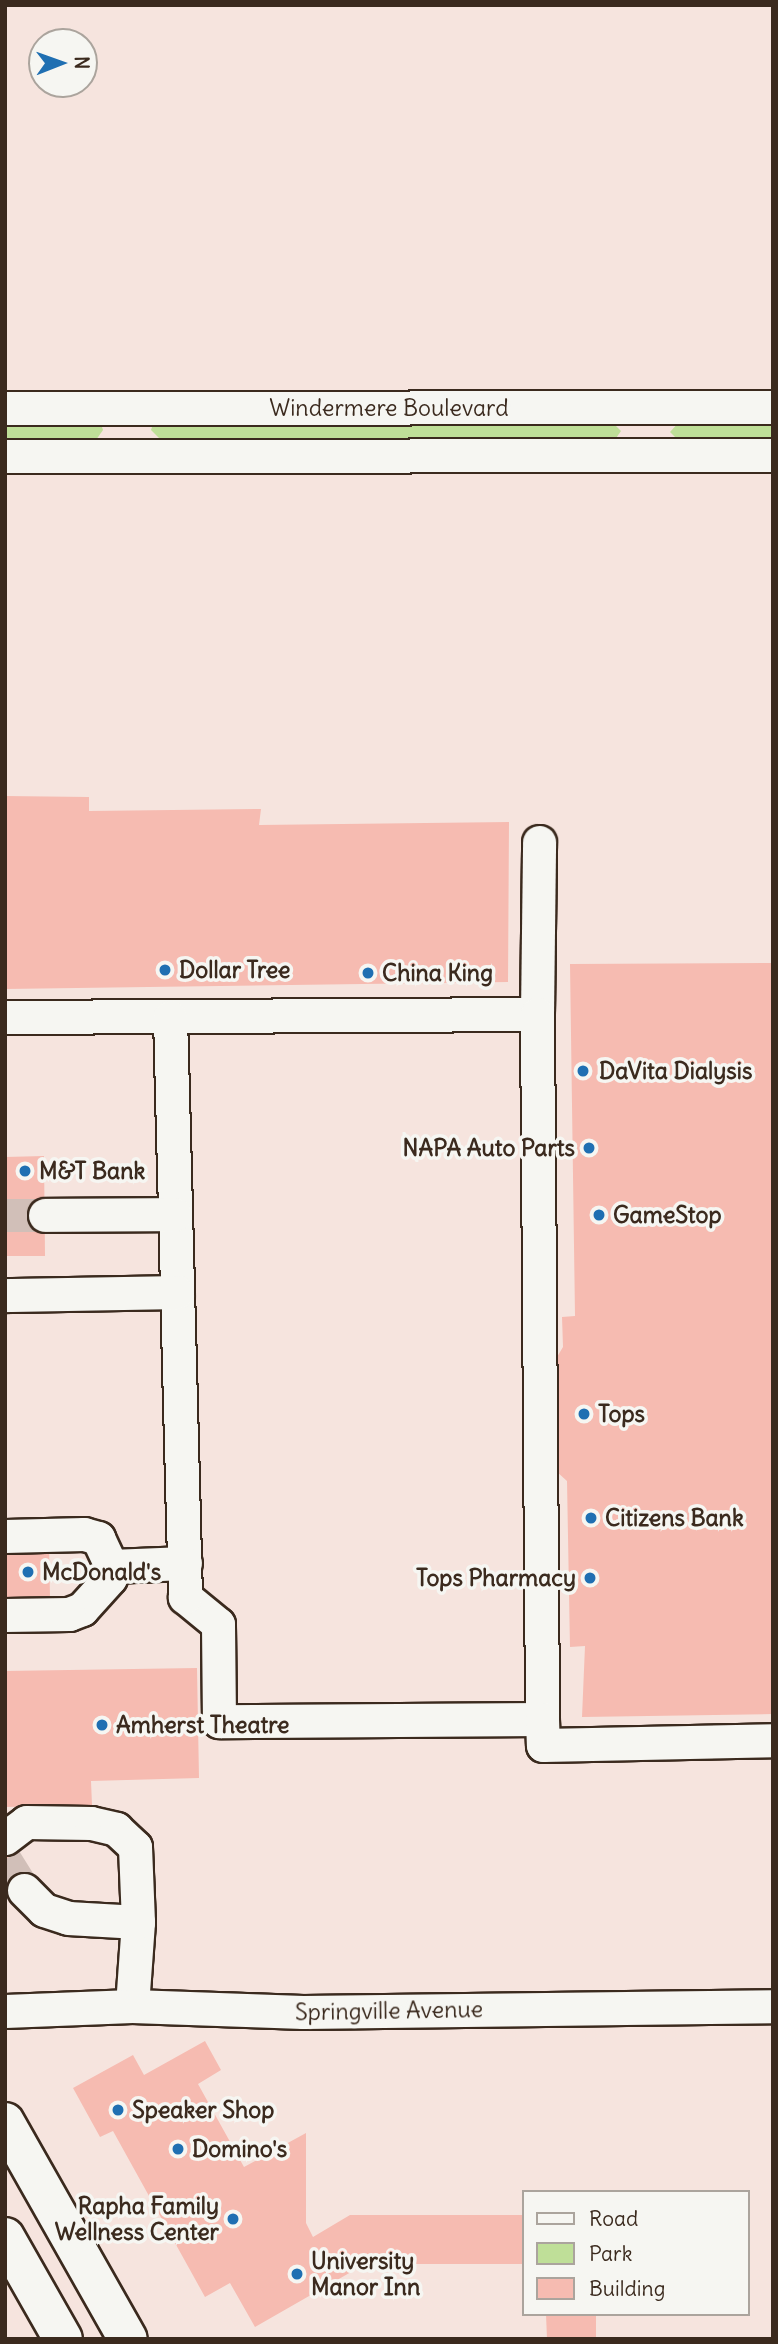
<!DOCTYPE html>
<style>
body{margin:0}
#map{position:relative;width:778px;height:2344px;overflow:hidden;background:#f6e4de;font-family:Delius,sans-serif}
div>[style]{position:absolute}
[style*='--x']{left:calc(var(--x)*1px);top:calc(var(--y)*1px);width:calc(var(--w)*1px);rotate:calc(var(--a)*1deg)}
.green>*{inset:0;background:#bfdf98}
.building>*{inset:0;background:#f6bbb1}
.minor-tunnel>*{height:33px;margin-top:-16.5px;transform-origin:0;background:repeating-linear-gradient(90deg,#d1bfb8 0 33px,transparent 0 50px)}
.roads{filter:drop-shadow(2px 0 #3b2a1e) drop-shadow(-2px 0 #3b2a1e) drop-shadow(0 2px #3b2a1e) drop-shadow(0 -2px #3b2a1e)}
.minor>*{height:33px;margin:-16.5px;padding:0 16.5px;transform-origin:16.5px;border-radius:16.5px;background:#f6f6f2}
.major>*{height:38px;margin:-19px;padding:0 19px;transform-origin:19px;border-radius:19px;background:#f6f6f2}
.dots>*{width:19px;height:19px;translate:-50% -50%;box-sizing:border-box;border:4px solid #f6f6f2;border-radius:50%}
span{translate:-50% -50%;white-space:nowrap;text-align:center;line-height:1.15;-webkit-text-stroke:7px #f6f6f2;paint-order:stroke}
.street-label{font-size:23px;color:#3b2a1e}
.poi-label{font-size:23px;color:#3b2a1e;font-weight:700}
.left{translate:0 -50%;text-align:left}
.right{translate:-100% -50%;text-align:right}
.frame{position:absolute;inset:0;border:7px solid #3b2a1e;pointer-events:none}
.legend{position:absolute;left:522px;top:2190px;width:228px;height:126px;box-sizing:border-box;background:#f6f6f2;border:2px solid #aba49d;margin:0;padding:9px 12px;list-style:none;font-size:21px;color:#3b2a1e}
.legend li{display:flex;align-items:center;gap:14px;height:35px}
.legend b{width:35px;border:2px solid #aba49d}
.north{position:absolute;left:28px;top:28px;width:70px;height:70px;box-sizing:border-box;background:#f6f6f2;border:2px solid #aba49d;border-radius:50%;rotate:89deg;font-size:19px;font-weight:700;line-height:28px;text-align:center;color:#3b2a1e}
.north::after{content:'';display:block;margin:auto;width:24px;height:32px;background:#1f6fb2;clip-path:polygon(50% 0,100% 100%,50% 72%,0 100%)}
</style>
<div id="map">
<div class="green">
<div style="clip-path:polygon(5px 421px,101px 424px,103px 430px,96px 440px,5px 440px)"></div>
<div style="clip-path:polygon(680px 421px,773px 421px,773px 442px,680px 442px,670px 432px)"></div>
<div style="clip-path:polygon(613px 423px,621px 431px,614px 441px,161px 440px,151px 430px,153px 424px)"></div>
</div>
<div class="building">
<div style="clip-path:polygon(5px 796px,89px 797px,89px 811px,261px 809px,259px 825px,509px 822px,508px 982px,5px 989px)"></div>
<div style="clip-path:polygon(773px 963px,773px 1714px,582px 1717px,585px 1646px,570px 1647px,567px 1481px,546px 1462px,548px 1372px,563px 1347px,562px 1317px,575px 1316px,570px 964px)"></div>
<div style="clip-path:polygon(44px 1156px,45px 1256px,5px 1256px,5px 1157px)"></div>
<div style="clip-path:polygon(49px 1544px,50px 1598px,5px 1599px,5px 1545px)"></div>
<div style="clip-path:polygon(197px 1668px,199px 1778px,91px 1781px,92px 1805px,5px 1807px,5px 1671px)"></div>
<div style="clip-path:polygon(15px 1849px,33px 1880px,5px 1900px,5px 1854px)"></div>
<div style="clip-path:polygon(205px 2041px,221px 2070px,198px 2084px,244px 2167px,306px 2133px,306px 2223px,313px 2237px,350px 2215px,524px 2215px,524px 2264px,365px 2264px,255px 2327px,230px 2283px,205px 2297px,113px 2131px,100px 2137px,73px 2088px,133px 2055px,144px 2075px)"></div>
<div style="clip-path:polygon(546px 2314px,596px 2314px,596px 2339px,547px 2339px)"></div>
</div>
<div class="minor-tunnel">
<div style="--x:5;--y:1215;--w:40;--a:0"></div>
<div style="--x:5;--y:1859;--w:36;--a:58"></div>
</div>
<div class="roads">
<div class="minor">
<div style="--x:5;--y:408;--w:768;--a:-0.07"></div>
<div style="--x:5;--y:456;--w:768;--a:-0.07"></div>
<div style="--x:537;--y:1014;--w:172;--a:-89.3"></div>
<div style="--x:5;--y:1017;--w:532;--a:-0.32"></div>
<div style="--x:537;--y:1014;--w:705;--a:89.59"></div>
<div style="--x:542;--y:1719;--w:323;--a:179.6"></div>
<div style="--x:219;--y:1721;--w:97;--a:-90.6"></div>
<div style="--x:218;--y:1624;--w:43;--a:-140.7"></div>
<div style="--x:185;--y:1597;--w:580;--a:-91.48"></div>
<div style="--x:45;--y:1215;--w:130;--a:-0.4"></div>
<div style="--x:5;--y:1295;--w:172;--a:-1"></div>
<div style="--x:5;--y:1536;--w:79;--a:-1.5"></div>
<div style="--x:84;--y:1534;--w:15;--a:16"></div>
<div style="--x:98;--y:1538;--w:31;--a:65"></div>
<div style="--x:111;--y:1566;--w:12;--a:95"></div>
<div style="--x:110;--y:1578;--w:42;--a:132.1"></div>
<div style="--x:82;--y:1609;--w:14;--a:159"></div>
<div style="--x:69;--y:1614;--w:64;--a:179.1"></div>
<div style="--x:111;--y:1566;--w:74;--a:-2.3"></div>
<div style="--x:542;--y:1719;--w:26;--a:88"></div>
<div style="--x:543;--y:1745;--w:230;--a:-1.2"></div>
<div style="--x:5;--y:1838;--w:26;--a:-37"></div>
<div style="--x:26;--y:1822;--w:65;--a:0.9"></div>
<div style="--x:91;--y:1823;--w:26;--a:13"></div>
<div style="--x:116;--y:1829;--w:26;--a:43"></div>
<div style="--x:135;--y:1847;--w:75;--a:87.7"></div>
<div style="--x:138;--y:1922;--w:84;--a:94.1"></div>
<div style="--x:24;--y:1890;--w:28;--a:45"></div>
<div style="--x:44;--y:1910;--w:25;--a:18"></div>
<div style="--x:68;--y:1918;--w:70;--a:3.3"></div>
<div style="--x:5;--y:2011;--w:127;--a:-2.3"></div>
<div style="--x:132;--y:2006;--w:171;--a:2"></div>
<div style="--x:303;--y:2012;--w:470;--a:-0.7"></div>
</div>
<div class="major">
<div style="--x:5;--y:2122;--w:249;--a:60.5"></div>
<div style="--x:5;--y:2237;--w:117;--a:60.4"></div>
</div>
</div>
<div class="dots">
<div style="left:165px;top:970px;background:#1f6fb2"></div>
<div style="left:368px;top:973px;background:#1f6fb2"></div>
<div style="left:583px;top:1071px;background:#1f6fb2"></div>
<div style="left:589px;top:1148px;background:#1f6fb2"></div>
<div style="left:25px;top:1171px;background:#1f6fb2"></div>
<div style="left:599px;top:1215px;background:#1f6fb2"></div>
<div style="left:584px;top:1414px;background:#1f6fb2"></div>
<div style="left:591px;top:1518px;background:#1f6fb2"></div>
<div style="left:28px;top:1572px;background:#1f6fb2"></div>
<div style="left:590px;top:1578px;background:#1f6fb2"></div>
<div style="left:102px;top:1725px;background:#1f6fb2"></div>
<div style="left:118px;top:2110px;background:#1f6fb2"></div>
<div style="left:178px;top:2149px;background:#1f6fb2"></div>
<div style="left:233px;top:2219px;background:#1f6fb2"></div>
<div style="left:297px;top:2274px;background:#1f6fb2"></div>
</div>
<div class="street-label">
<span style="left:389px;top:408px">Windermere Boulevard</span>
<span style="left:389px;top:2011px;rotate:-1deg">Springville Avenue</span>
</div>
<div class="poi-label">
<span class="left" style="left:179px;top:970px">Dollar Tree</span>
<span class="left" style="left:382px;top:973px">China King</span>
<span class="left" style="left:599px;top:1071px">DaVita Dialysis</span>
<span class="right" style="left:575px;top:1148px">NAPA Auto Parts</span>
<span class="left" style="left:39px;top:1171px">M&amp;T Bank</span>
<span class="left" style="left:613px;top:1215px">GameStop</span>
<span class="left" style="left:598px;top:1414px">Tops</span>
<span class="left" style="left:605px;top:1518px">Citizens Bank</span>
<span class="left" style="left:42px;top:1572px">McDonald's</span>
<span class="right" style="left:576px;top:1578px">Tops Pharmacy</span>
<span class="left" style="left:116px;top:1725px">Amherst Theatre</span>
<span class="left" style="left:132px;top:2110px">Speaker Shop</span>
<span class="left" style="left:192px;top:2149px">Domino's</span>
<span class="right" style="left:219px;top:2219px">Rapha Family<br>Wellness Center</span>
<span class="left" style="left:311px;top:2274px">University<br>Manor Inn</span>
</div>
<div class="frame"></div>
<ul class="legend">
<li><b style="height:9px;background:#f6f6f2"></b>Road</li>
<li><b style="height:19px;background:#bfdf98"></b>Park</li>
<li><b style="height:19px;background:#f6bbb1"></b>Building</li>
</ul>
<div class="north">N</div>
</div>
